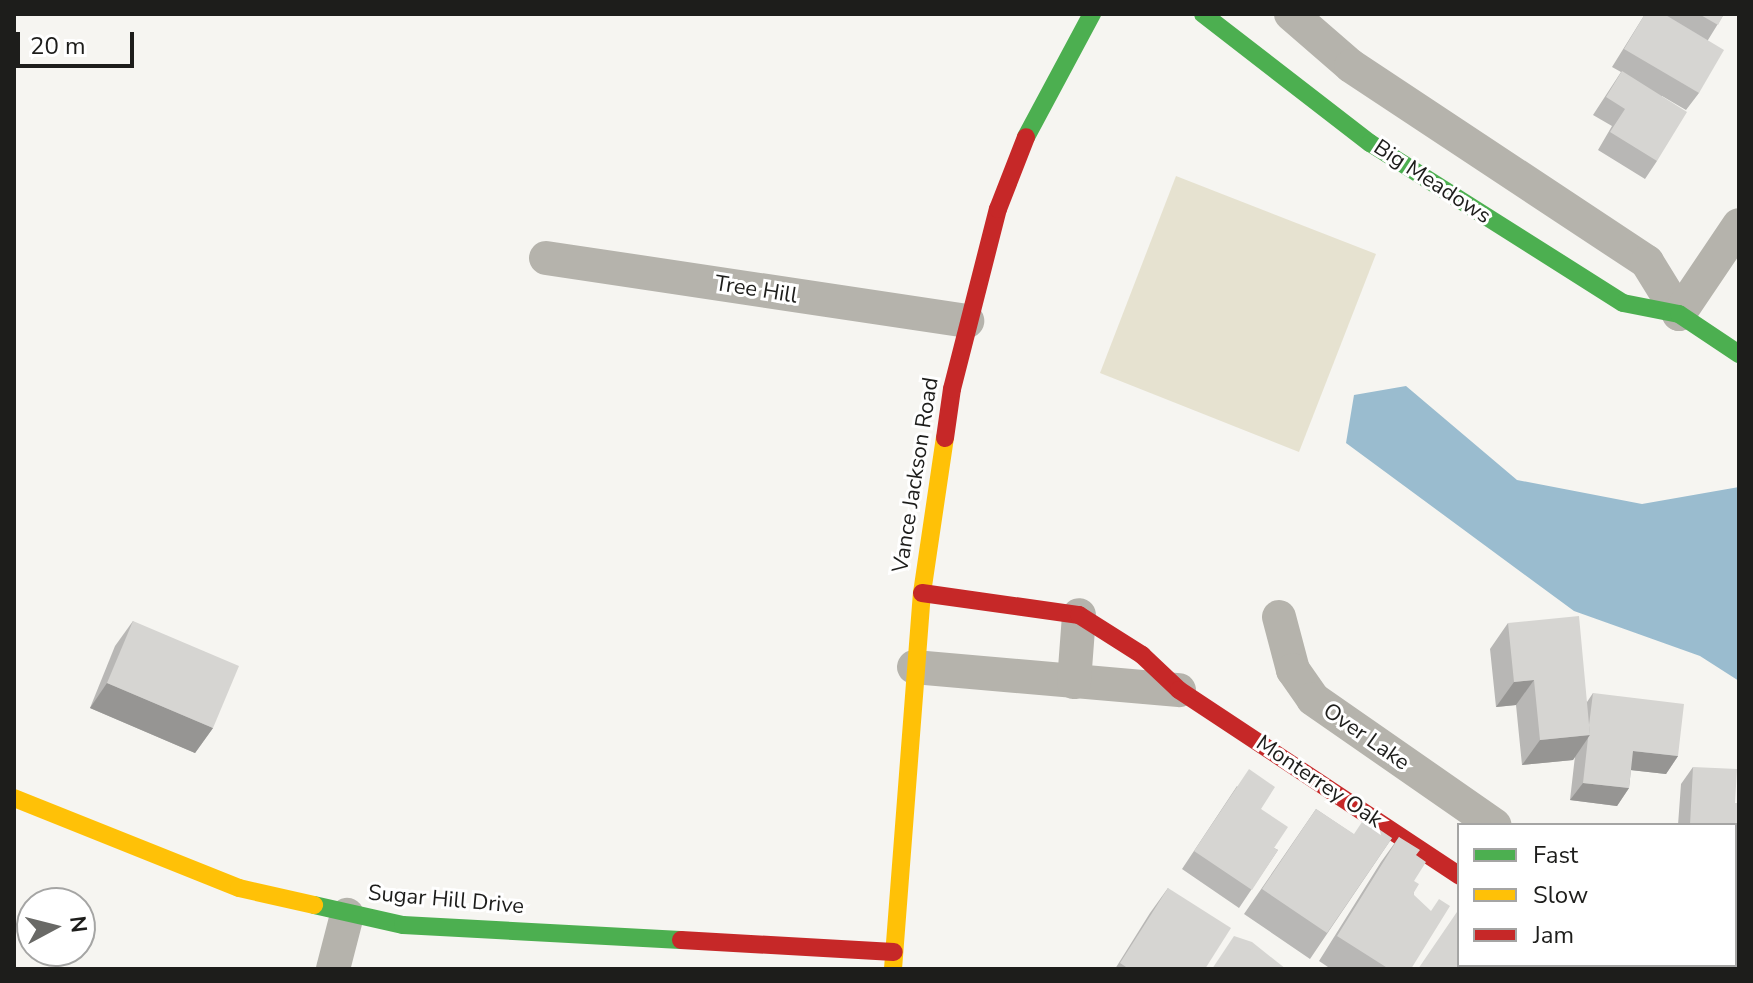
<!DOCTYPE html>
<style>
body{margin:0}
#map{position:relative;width:1753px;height:983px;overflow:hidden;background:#f6f5f1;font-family:"Nunito Sans",sans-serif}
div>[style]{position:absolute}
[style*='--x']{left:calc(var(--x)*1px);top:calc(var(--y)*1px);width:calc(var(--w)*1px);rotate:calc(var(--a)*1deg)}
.green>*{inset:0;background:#e6e2d0}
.water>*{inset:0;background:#9abccf}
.street>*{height:34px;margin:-17px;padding:0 17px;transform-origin:17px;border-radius:17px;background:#b5b3ac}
.fast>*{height:18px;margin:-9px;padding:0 9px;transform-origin:9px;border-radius:9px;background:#4caf50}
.slow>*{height:18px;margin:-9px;padding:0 9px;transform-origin:9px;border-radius:9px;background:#ffc107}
.jam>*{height:18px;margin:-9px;padding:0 9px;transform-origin:9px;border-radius:9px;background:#c62828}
.wall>*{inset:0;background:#b8b7b5}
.shaded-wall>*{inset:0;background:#969593}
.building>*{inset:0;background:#d6d5d2}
span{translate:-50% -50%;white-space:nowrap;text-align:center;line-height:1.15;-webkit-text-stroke:6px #fff;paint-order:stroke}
.street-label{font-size:22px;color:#1d1d1b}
.frame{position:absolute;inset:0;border:16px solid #1d1d1b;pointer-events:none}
.legend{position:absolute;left:1457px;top:823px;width:280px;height:144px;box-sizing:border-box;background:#fff;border:2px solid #a5a5a4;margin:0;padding:10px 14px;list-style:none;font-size:24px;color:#1d1d1b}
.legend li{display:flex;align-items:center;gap:16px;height:40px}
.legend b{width:40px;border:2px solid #a5a5a4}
.north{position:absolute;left:16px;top:887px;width:80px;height:80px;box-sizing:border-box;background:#fff;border:2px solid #a5a5a4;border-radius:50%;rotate:83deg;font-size:22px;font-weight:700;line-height:32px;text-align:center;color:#1d1d1b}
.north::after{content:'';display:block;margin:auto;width:28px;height:36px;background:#696966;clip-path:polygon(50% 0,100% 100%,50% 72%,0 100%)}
.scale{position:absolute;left:16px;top:32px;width:118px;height:36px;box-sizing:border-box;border:4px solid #1d1d1b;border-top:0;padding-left:10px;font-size:24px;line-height:28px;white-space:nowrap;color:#1d1d1b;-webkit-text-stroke:6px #fff;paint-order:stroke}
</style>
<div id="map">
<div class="green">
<div style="clip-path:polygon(1176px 176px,1376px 254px,1299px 452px,1100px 373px)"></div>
</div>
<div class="water">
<div style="clip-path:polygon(1406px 386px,1517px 480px,1642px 504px,1739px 487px,1739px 681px,1700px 656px,1574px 611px,1346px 443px,1354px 395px)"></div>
</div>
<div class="street">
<div style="--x:1291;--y:14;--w:79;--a:40.9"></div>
<div style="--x:1351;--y:66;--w:355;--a:33.5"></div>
<div style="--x:1647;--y:262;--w:61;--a:58.4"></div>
<div style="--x:1679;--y:314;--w:107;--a:-56"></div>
<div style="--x:546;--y:258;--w:426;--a:8.5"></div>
<div style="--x:1279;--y:617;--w:55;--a:75.2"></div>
<div style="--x:1293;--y:670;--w:35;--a:55"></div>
<div style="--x:1313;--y:699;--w:221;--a:34.8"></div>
<div style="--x:914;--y:667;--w:266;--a:5"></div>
<div style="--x:1074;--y:682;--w:67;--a:-85.7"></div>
<div style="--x:1594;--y:965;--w:7;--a:34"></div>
<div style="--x:1700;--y:965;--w:7;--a:34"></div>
<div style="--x:333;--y:969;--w:56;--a:-75.5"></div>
</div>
<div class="fast">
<div style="--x:1203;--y:14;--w:211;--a:37.7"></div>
<div style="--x:1370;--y:143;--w:299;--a:32.3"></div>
<div style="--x:1623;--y:303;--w:57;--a:11.1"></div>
<div style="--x:1679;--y:314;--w:72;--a:33.7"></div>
<div style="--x:1026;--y:137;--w:140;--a:-61.8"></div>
<div style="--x:314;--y:905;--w:91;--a:12.7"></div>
<div style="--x:403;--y:925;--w:278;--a:3.1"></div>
</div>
<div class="slow">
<div style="--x:14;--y:798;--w:242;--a:21.8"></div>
<div style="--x:239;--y:888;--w:77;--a:12.8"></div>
<div style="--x:893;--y:969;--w:377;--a:-85.6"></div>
<div style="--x:922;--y:593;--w:157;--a:-81.6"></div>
</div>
<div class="jam">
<div style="--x:945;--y:438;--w:49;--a:-81.9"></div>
<div style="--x:952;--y:389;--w:186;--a:-75.7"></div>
<div style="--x:998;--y:209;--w:77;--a:-68.7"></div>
<div style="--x:922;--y:593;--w:159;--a:8"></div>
<div style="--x:1079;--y:615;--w:75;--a:32.4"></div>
<div style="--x:1142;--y:655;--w:51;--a:43.4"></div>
<div style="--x:1179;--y:690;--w:336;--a:33.5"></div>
<div style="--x:681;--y:940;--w:213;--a:3.2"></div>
</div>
<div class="wall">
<div style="clip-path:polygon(1645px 14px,1724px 14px,1708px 40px,1699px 93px,1686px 110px,1662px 96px,1657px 161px,1645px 179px,1598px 150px,1612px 126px,1593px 115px,1621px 72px,1612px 67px)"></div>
<div style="clip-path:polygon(133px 621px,213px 728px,195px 753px,90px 708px,115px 646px)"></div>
<div style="clip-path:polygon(1508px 623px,1587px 702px,1593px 693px,1678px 756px,1666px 774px,1631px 770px,1629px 788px,1617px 806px,1570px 800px,1575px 756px,1573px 760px,1522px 765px,1516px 705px,1496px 707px,1490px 649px)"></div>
<div style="clip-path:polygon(1693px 767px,1735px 803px,1739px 853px,1735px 852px,1735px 825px,1678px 825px,1681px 784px)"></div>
<div style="clip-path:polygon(1237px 786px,1261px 809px,1274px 848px,1278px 850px,1239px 908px,1182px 869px)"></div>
<div style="clip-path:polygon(1316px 809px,1353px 834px,1392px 838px,1310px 959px,1244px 914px)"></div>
<div style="clip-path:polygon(1399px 837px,1416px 855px,1414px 881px,1411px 969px,1331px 969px,1319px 961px,1381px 862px)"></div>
<div style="clip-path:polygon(1168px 888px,1205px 969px,1115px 969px,1150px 913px)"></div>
</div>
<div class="shaded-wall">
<div style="clip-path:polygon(1534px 680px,1516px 705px,1496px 707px,1514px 682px)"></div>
<div style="clip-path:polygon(107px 683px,213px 728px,195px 753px,90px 708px)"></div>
<div style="clip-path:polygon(1590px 735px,1573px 760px,1522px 765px,1540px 740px)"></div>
<div style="clip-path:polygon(1633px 751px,1678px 756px,1666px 774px,1621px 769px)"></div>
<div style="clip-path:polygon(1583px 783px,1629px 788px,1617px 806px,1570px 800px)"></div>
<div style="clip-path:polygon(1735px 834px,1739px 834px,1739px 853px,1735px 852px)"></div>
</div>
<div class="building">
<div style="clip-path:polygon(1645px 14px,1664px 14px,1724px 50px,1699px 93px,1624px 49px)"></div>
<div style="clip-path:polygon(1699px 14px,1724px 14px,1718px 25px)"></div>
<div style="clip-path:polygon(1622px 71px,1687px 112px,1657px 161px,1610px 132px,1625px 109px,1606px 97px)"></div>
<div style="clip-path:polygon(1579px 616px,1590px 735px,1540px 740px,1534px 680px,1514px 682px,1508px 623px)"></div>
<div style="clip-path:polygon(133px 621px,239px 666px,213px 728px,107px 683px)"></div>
<div style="clip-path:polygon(1593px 693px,1684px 704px,1678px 756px,1633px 751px,1629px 788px,1583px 783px,1588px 738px,1590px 735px,1589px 725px)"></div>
<div style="clip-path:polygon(1693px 767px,1737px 769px,1735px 803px,1739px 803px,1739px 834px,1735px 834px,1735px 825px,1690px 825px)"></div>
<div style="clip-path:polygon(1249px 769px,1275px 787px,1261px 809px,1288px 827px,1274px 848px,1278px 850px,1252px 890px,1194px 851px)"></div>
<div style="clip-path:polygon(1316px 809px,1354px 834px,1364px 819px,1392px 838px,1327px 933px,1262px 889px)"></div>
<div style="clip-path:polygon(1399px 837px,1420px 850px,1416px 855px,1426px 862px,1414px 881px,1419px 884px,1413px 894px,1431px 911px,1439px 899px,1450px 906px,1411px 969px,1389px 969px,1337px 936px)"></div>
<div style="clip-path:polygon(1168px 888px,1231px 928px,1205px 969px,1129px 969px,1120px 963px)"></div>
<div style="clip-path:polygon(1459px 909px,1459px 965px,1521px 965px,1518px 969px,1418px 969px)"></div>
<div style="clip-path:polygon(1234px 936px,1252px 942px,1286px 969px,1212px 969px)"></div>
<div style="clip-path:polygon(1527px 965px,1552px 965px,1558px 969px,1524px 969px)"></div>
<div style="clip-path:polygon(1564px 965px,1592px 965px,1598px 969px,1562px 969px)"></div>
</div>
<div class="street-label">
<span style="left:1432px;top:182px;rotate:33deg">Big Meadows</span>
<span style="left:756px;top:290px;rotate:9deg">Tree Hill</span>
<span style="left:916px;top:475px;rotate:-81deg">Vance Jackson Road</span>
<span style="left:1366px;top:737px;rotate:35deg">Over Lake</span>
<span style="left:1319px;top:782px;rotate:34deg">Monterrey Oak</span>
<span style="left:446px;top:900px;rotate:5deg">Sugar Hill Drive</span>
</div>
<div class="frame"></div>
<ul class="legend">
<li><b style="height:10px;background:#4caf50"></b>Fast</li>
<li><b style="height:10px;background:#ffc107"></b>Slow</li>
<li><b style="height:10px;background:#c62828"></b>Jam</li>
</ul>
<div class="north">N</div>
<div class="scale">20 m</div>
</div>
